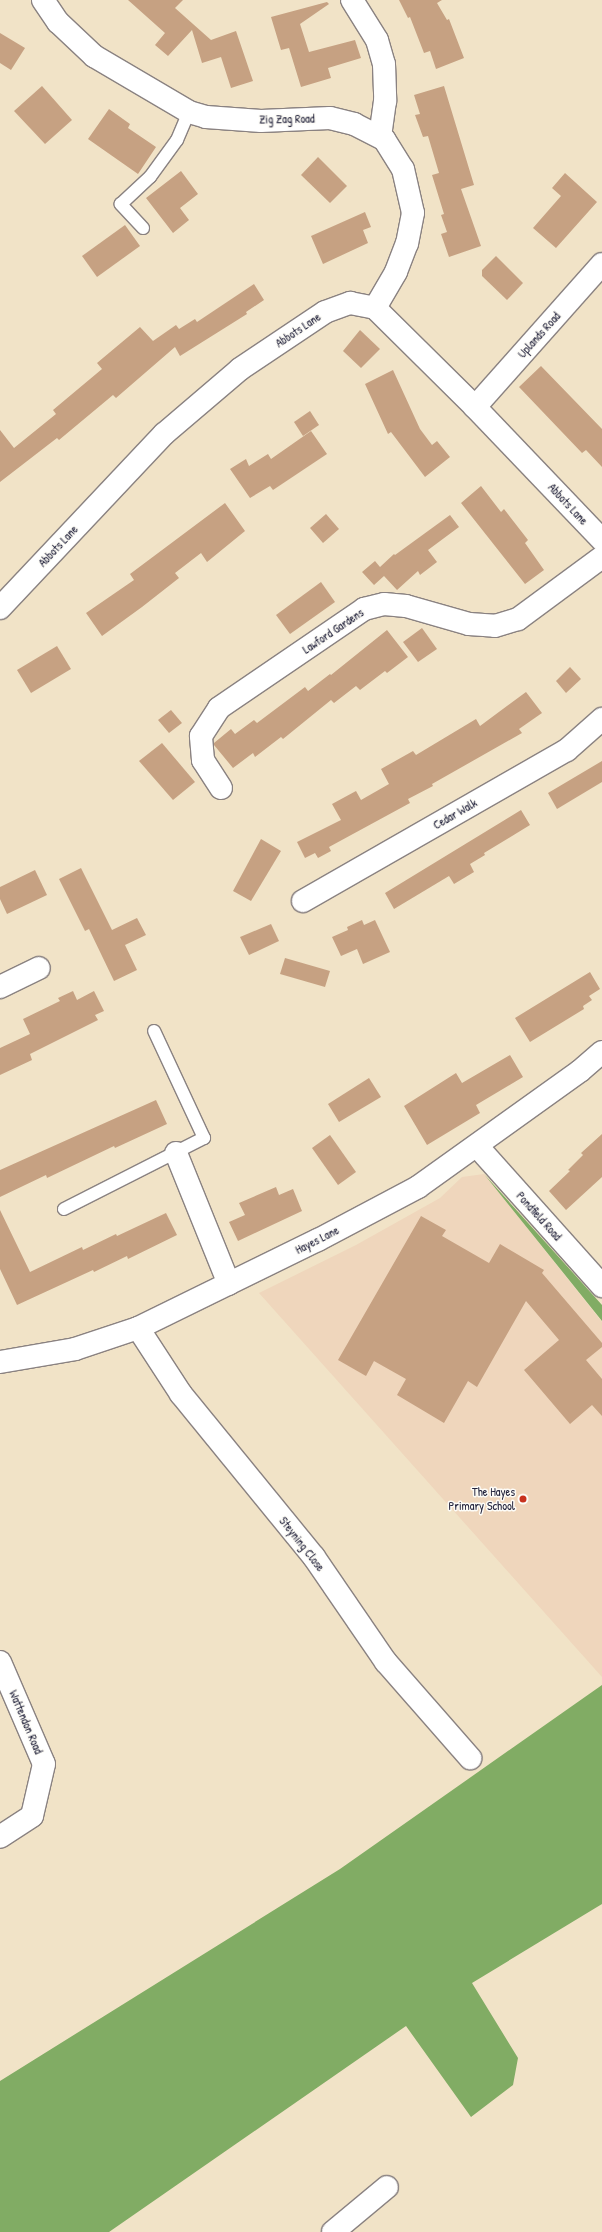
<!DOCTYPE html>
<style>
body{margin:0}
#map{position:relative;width:602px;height:2232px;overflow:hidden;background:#f1e3c7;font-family:"Patrick Hand",sans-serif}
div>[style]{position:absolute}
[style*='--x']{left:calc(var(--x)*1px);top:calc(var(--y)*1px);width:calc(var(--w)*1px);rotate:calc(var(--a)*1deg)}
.built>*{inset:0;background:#efd6bc}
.forest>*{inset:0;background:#81ac64}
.building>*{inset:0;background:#c6a182}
.roads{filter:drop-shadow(1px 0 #8a8281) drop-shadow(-1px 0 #8a8281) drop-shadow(0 1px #8a8281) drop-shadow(0 -1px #8a8281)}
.service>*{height:12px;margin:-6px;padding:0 6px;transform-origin:6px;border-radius:6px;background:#fff}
.minor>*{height:22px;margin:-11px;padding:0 11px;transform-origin:11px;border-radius:11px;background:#fff}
.tertiary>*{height:22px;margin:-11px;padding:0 11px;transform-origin:11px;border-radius:11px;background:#fff}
.dots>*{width:11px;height:11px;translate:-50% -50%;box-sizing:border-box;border:2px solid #fdfcf7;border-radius:50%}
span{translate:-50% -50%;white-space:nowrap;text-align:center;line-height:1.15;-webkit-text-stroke:3px #fdfcf7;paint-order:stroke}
.street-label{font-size:12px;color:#22223b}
.poi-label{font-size:12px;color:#22223b}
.right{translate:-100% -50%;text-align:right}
</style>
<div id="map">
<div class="built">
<div style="clip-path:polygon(484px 1174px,602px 1322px,602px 1677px,259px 1293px,356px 1245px,440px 1198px,462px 1177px)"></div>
</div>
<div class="forest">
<div style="clip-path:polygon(484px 1174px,602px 1305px,602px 1322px,602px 1321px)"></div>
<div style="clip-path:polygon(602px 1685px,602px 1904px,472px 1983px,518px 2058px,513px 2085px,471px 2117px,406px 2026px,109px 2232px,0 2232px,0 2081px,340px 1869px)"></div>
</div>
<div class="building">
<div style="clip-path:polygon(128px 0,183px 0,175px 8px,211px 40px,236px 31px,253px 81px,231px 88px,221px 57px,202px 63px,192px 30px,168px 56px,155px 45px,165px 33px)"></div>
<div style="clip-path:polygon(399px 0,442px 0,437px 3px,447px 20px,449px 19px,464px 58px,436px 69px,430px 51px,424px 53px,410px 17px,408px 18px)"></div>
<div style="clip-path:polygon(327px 2px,329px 4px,300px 24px,309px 52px,355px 40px,361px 58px,328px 68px,331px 78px,301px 87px,289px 48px,281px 50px,271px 17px)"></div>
<div style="clip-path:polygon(0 33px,25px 48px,11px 70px,0 63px)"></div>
<div style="clip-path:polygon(42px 86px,72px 120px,45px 144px,14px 111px)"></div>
<div style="clip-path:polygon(444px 86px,474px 185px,461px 189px,481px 246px,449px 257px,441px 234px,447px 232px,441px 215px,444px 214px,432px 175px,439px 173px,428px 136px,423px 137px,415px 115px,420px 114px,414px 95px)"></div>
<div style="clip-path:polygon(109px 109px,130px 124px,128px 128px,156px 147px,138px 174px,88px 139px)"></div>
<div style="clip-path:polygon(318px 157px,347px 186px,330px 203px,301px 175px)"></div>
<div style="clip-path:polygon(181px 171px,198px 194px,180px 208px,189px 220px,173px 233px,146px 198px)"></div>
<div style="clip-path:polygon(565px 173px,597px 202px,556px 248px,533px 228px,561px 196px,552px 188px)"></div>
<div style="clip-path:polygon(365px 212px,371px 227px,363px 230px,368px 243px,323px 264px,311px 236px)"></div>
<div style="clip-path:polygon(125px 225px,140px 246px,97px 277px,82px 256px)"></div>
<div style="clip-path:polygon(496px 256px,523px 283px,507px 300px,482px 276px,482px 270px)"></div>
<div style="clip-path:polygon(254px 284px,264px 300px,246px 312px,247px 314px,180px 356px,175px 347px,116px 398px,113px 395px,59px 440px,57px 438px,0 482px,0 430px,14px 448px,56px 414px,53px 410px,102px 369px,97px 363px,140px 327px,153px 341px,176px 325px,179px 329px,195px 319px,197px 322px)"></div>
<div style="clip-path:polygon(360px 330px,380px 349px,361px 368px,343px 351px)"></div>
<div style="clip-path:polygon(541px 366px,602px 429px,602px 467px,586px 450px,582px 453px,519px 387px)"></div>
<div style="clip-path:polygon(393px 370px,420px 429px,432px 445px,437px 441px,450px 457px,425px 477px,391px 432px,388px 434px,365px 384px)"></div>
<div style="clip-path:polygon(310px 411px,319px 425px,303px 436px,294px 422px)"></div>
<div style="clip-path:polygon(311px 431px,327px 454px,273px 490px,270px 486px,250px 498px,230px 469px,246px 459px,249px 466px,268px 454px,271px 459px)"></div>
<div style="clip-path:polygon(481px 486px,501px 512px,504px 509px,528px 540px,525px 543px,544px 570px,525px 584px,461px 503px)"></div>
<div style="clip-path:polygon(225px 503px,245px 531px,207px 562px,201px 553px,175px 573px,179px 578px,142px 607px,102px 636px,86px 613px,134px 580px,130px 574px)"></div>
<div style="clip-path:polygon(326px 514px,339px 529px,323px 543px,310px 528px)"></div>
<div style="clip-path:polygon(450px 515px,459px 527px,428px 550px,437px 562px,420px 575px,418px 571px,397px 590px,384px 576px,374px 585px,362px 572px,375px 561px,380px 567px,394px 554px,395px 555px)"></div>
<div style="clip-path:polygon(321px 582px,335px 602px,290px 634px,276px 615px)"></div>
<div style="clip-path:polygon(422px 628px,437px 649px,418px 662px,403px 642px)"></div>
<div style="clip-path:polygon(387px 630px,408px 657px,387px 673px,385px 671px,360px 690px,356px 686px,334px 703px,331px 700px,283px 739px,281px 737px,255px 757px,253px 753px,233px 768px,214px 745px,214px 743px,231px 729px,235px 734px,254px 720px,257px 723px,305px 687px,308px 691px,330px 674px,331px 675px)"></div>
<div style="clip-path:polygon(57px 646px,71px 669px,31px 693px,17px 670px)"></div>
<div style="clip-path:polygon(570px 667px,581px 679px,566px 693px,556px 681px)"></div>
<div style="clip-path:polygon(526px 692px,542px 713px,519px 729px,522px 733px,432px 784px,433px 786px,408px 799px,410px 803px,329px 847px,331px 851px,318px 858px,315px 853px,305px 858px,297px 842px,341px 820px,332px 804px,356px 791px,361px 800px,389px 784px,381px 769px,413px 751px,416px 755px,476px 719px,480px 726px)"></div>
<div style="clip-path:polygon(171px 710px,182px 723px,169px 733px,158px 720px)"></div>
<div style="clip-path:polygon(162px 743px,195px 782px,173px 800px,139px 761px)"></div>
<div style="clip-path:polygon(602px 761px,602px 782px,557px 809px,548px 793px)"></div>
<div style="clip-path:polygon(521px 810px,530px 825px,484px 853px,485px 855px,470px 864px,474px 872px,454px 884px,449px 876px,394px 909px,385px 893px)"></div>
<div style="clip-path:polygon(261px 839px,281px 851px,251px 901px,233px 891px)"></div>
<div style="clip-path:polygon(81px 868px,112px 930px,137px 918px,146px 935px,125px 945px,137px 970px,114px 981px,89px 929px,85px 931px,59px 879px)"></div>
<div style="clip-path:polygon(35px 870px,47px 895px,7px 914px,0 899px,0 887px)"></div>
<div style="clip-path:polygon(362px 920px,364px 925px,375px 920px,390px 952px,363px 964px,357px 949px,341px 956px,332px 937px,348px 930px,347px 927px)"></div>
<div style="clip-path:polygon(271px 924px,279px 941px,249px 955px,240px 937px)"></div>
<div style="clip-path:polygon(285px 958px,330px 971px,325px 987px,280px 974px)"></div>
<div style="clip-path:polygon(590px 972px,600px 989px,589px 996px,592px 1000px,583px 1006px,584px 1009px,530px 1042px,515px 1018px)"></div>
<div style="clip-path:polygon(73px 991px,77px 1000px,94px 991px,104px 1011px,95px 1015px,98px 1020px,30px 1054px,32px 1060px,0 1075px,0 1048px,30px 1034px,23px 1019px,60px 1001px,58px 998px)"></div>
<div style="clip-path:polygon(510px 1055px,523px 1077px,476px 1105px,480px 1113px,427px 1145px,404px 1106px,456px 1073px,462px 1083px)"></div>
<div style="clip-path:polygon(369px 1078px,381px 1097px,339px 1122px,328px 1104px)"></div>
<div style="clip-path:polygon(156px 1100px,167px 1124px,115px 1148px,114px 1146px,47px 1178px,46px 1175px,0 1197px,0 1170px)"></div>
<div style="clip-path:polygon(602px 1134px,602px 1177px,566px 1210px,549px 1191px,570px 1171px,568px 1170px,583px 1155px,581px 1153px)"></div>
<div style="clip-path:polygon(330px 1135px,356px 1172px,338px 1185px,312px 1148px)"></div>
<div style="clip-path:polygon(276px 1187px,279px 1195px,293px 1189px,302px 1211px,238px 1241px,229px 1222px,245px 1215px,239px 1203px)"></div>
<div style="clip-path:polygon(0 1210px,30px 1272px,82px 1247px,83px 1250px,116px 1234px,117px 1236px,166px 1213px,177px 1235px,128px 1259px,127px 1256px,94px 1272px,93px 1270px,17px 1305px,0 1269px)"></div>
<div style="clip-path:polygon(421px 1216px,446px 1230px,442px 1236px,489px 1263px,500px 1244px,544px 1270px,542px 1273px,602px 1343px,602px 1347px,586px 1360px,602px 1379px,602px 1416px,592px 1405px,570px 1424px,524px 1370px,559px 1340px,526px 1301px,477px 1387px,468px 1381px,444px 1423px,397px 1395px,406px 1379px,374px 1361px,366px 1376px,338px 1360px)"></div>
</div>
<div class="roads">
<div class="service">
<div style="--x:143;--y:228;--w:33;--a:-133"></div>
<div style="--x:121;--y:204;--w:40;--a:-43"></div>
<div style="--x:150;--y:177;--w:46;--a:-53.9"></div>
<div style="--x:177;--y:140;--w:30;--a:-67"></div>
<div style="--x:64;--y:1209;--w:157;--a:-26.9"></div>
<div style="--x:204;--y:1138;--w:118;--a:-115"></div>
</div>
<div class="minor">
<div style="--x:43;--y:0;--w:27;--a:56"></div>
<div style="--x:58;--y:22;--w:50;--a:43.4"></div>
<div style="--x:94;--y:56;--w:110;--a:30.5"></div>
<div style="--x:189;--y:112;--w:18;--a:16"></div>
<div style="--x:206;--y:117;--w:55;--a:4.2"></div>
<div style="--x:261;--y:121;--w:69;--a:-2.5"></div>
<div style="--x:330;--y:118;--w:25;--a:14"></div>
<div style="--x:354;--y:124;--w:34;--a:27"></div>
<div style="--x:384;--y:139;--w:36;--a:58"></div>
<div style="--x:403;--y:169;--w:45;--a:77.2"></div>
<div style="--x:413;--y:213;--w:31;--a:101"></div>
<div style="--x:407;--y:243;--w:31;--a:111"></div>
<div style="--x:396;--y:272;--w:42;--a:120.3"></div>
<div style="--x:352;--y:0;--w:47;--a:58"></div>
<div style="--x:377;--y:40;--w:25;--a:74"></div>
<div style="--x:384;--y:64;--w:37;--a:88"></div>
<div style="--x:385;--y:101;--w:35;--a:98"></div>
<div style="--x:475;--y:407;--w:191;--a:-48.4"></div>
<div style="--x:0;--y:608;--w:239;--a:-46.7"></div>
<div style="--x:164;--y:434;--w:100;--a:-40.5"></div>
<div style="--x:240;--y:369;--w:102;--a:-33.8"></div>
<div style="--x:325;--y:312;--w:27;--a:-20"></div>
<div style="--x:350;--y:303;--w:25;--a:11"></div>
<div style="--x:375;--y:308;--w:141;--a:44.7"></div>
<div style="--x:475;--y:407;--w:184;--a:46.3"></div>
<div style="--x:221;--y:788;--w:33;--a:-123"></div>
<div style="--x:203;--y:760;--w:24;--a:-95"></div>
<div style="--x:201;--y:736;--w:33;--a:-57"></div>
<div style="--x:219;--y:708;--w:176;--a:-34.3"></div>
<div style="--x:364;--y:609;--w:21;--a:-14"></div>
<div style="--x:384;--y:604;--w:22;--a:5"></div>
<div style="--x:406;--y:606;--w:66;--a:15.9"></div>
<div style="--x:469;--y:624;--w:26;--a:4"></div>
<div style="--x:495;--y:626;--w:24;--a:-17"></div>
<div style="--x:518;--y:619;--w:104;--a:-36.4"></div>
<div style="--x:303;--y:901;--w:304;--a:-29.8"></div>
<div style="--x:567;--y:750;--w:47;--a:-41.5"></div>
<div style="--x:0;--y:987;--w:43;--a:-26"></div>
<div style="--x:477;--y:1146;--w:188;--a:48.2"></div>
<div style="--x:176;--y:1153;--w:141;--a:68"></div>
<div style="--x:138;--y:1328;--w:79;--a:56.9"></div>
<div style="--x:181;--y:1394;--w:210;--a:50.8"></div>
<div style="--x:314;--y:1557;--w:127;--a:55.6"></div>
<div style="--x:386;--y:1662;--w:128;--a:48.8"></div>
<div style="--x:0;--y:1662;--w:111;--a:66.7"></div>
<div style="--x:44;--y:1764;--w:53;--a:103"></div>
<div style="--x:32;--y:1816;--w:38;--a:147"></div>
<div style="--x:333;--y:2232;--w:70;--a:-39.8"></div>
</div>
<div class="tertiary">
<div style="--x:0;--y:1362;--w:76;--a:-9.8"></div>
<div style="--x:75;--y:1349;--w:66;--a:-18.4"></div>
<div style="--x:138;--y:1328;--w:200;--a:-26.1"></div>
<div style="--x:318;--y:1240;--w:113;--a:-27.9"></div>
<div style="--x:418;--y:1187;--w:199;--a:-35.6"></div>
<div style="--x:580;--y:1071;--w:29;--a:-41"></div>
</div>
</div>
<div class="dots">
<div style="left:523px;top:1499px;background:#c8321e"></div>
</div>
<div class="street-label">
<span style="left:287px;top:119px;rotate:-1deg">Zig Zag Road</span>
<span style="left:298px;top:330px;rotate:-34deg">Abbots Lane</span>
<span style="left:539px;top:335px;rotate:-48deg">Uplands Road</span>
<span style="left:568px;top:504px;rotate:47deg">Abbots Lane</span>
<span style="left:58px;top:546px;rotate:-47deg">Abbots Lane</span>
<span style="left:333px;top:631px;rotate:-34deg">Lawford Gardens</span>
<span style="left:455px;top:814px;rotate:-30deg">Cedar Walk</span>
<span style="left:539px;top:1216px;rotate:48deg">Pondfield Road</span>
<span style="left:317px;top:1240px;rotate:-27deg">Hayes Lane</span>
<span style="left:302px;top:1544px;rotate:52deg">Steyning Close</span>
<span style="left:26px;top:1722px;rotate:67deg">Wattendon Road</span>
</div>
<div class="poi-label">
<span class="right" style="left:515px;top:1499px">The Hayes<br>Primary School</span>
</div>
</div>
